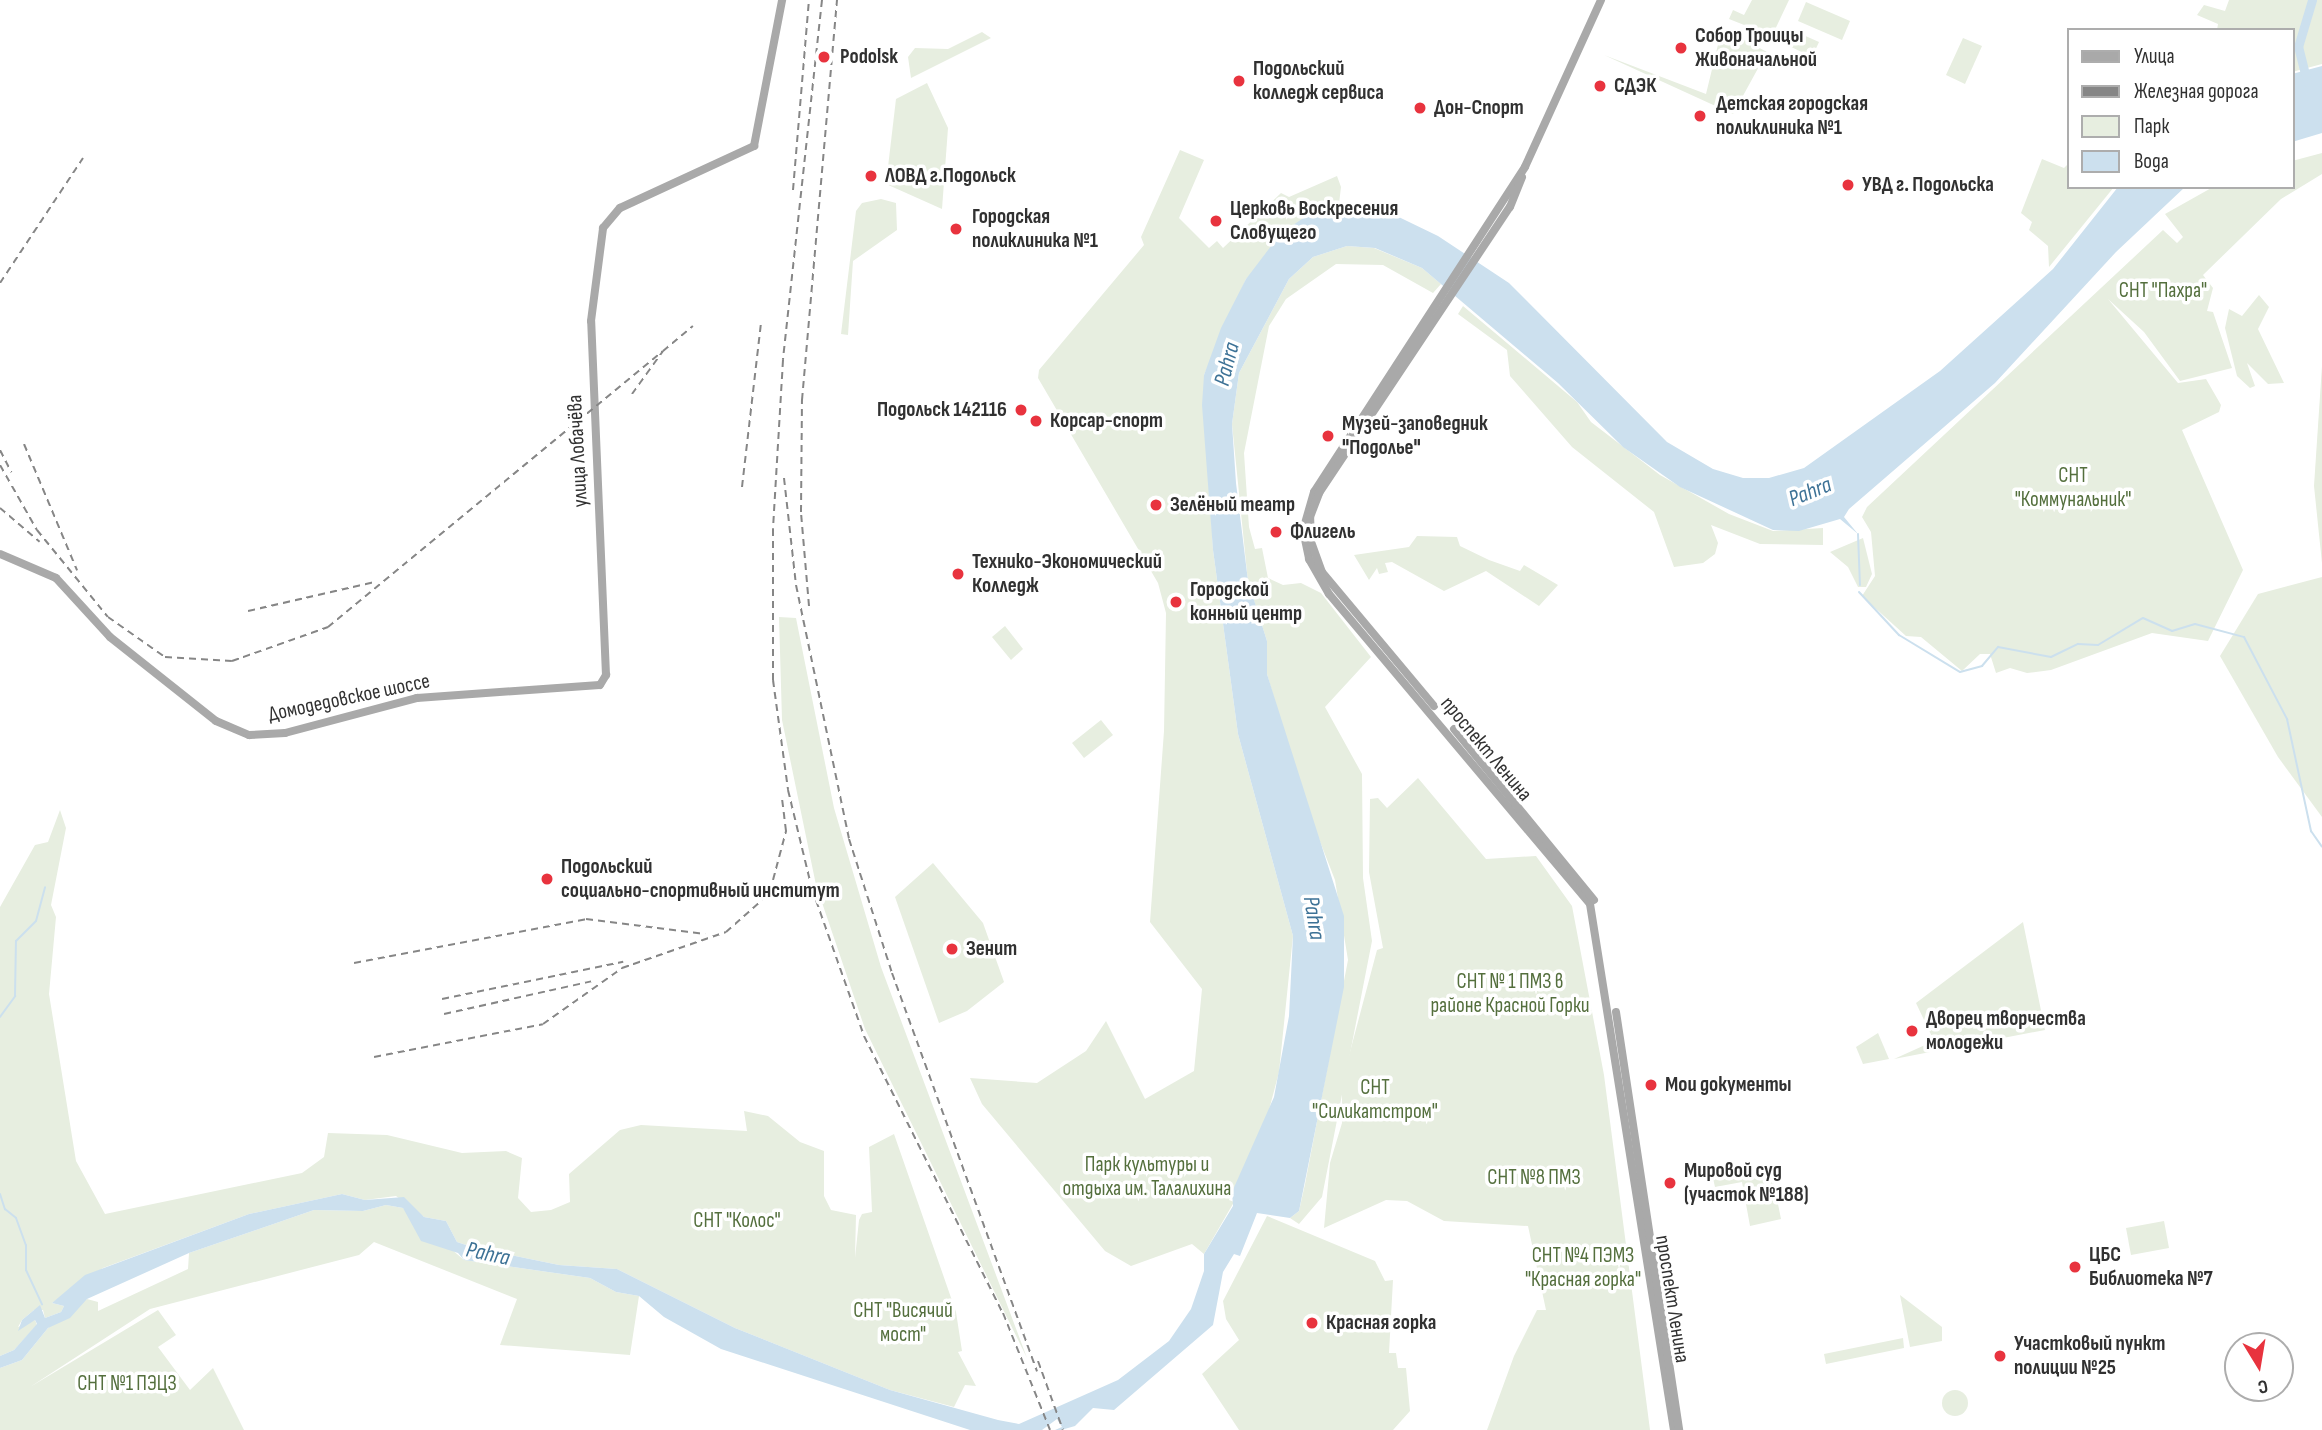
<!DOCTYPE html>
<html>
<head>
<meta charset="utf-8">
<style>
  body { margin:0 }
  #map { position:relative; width:2322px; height:1430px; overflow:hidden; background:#fff; font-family:"Sofia Sans Condensed",sans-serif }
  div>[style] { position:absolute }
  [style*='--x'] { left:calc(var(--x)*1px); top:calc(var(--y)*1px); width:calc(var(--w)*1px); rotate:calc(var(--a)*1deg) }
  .green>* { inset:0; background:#e7eee0 }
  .round { border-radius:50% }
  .water>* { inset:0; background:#cce0ee }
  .stream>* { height:2px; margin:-1px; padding:0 1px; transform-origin:1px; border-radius:1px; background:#cce0ee }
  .river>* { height:9px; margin:-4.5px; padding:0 4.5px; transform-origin:4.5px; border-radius:4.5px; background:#cce0ee }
  .major>* { height:8px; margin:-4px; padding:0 4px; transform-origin:4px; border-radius:4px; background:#a9a9a9 }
  .rail>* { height:2px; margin-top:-1px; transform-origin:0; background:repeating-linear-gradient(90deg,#868686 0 7px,transparent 0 12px) }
  .dots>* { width:19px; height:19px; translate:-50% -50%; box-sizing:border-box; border:4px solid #fff; border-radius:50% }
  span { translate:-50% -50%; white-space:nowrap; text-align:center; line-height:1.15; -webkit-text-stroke:7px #fff; paint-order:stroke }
  .poi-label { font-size:21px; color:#313131; font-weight:700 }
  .left { translate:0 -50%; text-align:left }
  .right { translate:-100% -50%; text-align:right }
  .park-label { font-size:21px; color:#546f3d }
  .street-label { font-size:21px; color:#313131 }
  .water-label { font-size:23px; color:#3d7296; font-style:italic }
  .legend { position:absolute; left:2067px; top:28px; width:228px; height:161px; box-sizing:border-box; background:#fff; border:2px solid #adadad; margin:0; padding:9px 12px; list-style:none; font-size:21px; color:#313131 }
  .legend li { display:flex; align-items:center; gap:14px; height:35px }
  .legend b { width:35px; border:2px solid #adadad }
  .north { position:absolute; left:2224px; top:1332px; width:70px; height:70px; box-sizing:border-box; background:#fff; border:2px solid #adadad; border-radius:50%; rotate:169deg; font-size:19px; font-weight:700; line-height:28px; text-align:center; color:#313131 }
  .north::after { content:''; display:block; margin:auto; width:24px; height:32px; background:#e8333e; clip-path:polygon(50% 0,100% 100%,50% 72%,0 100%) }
</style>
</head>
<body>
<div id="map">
  <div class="green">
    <div style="clip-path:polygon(1752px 0,1789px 0,1772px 36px,1729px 19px,1733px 10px,1744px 15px)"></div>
    <div style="clip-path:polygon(2229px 0,2322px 0,2322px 64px,2292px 72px,2292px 30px,2217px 30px,2218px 24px,2197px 15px,2204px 5px,2225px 11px)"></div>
    <div style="clip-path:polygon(1806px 2px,1850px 21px,1842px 40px,1798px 21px)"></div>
    <div style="clip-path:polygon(1722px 28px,1767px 52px,1733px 114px,1604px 55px,1706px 94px)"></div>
    <div style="clip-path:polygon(1792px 30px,1819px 42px,1812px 57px,1785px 44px)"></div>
    <div style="clip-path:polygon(982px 32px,991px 38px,911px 78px,908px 57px,915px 48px,948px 49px)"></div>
    <div style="clip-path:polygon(1963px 38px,1982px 46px,1965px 84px,1946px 75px)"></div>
    <div style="clip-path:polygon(927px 83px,948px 128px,942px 209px,886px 184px,896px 99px)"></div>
    <div style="clip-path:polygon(1180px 150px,1204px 160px,1179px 218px,1209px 248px,1217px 241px,1223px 248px,1281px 193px,1289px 197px,1337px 176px,1341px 187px,1339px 204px,1317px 209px,1246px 279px,1204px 375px,1213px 550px,1238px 734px,1293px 936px,1279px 1072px,1268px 1114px,1229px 1200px,1234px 1202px,1204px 1254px,1192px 1244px,1131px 1266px,1105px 1251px,982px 1104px,970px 1078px,1037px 1083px,1086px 1051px,1106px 1021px,1145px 1099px,1194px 1071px,1202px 989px,1150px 922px,1164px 731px,1166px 613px,1158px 583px,1038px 378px,1039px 370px,1144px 245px,1141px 237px)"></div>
    <div style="clip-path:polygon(2322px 153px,2322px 174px,2281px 199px,2203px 275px,2213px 288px,2207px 311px,2213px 312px,2232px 368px,2180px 381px,2144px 332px,2108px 299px,2178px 383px,2206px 379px,2221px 405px,2219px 412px,2182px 430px,2243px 570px,2208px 641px,2152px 633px,2051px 670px,2027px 673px,2010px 668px,1996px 673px,1990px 654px,1980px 654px,1962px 671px,1921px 637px,1906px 636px,1862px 596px,1875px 576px,1871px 532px,1862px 517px,1867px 507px,2163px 230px,2177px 243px,2183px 237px,2165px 214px,2213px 187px,2292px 187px,2292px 161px)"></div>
    <div style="clip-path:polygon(2042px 159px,2064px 168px,2068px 164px,2068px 187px,2114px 187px,2049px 267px,2048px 246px,2029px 230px,2032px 222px,2021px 213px)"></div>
    <div style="clip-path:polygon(881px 199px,896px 203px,897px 230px,853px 261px,848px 335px,841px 334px,856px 211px,862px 203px)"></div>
    <div style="clip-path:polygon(1347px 246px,1374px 248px,1422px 268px,1441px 284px,1433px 293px,1383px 265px,1336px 264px,1286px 299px,1269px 326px,1244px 453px,1249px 527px,1255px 549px,1262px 548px,1268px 578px,1283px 585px,1301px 583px,1321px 593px,1371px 657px,1325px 707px,1362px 774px,1363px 878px,1372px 941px,1322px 1197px,1299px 1224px,1290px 1218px,1299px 1211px,1305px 1184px,1348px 960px,1335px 880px,1303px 798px,1267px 674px,1267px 641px,1248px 582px,1232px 424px,1239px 373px,1289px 279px,1313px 257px)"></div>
    <div style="clip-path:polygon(2259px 295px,2269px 307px,2258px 329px,2284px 383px,2268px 384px,2247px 363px,2255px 386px,2250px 388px,2237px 376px,2225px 328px,2229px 309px,2242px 316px)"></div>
    <div style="clip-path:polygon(1463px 306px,1577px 402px,1591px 422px,1660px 475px,1729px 514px,1773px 531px,1823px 528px,1823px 545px,1760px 544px,1711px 525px,1718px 543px,1715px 554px,1703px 563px,1674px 567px,1654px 512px,1572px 447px,1510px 376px,1507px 350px,1458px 314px)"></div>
    <div style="clip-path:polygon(2322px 366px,2322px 563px,2314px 486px)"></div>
    <div style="clip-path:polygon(1417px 536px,1457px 537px,1460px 546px,1489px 560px,1520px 571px,1524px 565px,1558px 585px,1539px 606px,1486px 571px,1444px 591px,1392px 562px,1385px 563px,1388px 572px,1379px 574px,1377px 568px,1369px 580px,1354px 555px,1409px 547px)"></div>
    <div style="clip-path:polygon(1863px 538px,1872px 574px,1866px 587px,1858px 587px,1848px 567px,1830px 552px)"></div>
    <div style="clip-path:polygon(2322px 577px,2322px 817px,2278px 757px,2220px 656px,2258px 594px)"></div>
    <div style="clip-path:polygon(779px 617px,796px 618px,834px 808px,881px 967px,1027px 1358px,865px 1029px,816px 885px,782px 720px)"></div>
    <div style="clip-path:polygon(1005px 626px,1023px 649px,1011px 660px,992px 637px)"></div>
    <div style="clip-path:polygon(1101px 720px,1113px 735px,1084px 758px,1072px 743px)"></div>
    <div style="clip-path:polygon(1418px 778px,1486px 859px,1536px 856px,1572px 906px,1604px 1075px,1650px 1430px,1487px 1430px,1514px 1356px,1537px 1310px,1546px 1310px,1528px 1226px,1444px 1221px,1407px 1201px,1386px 1200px,1324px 1228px,1330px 1163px,1342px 1123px,1342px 1082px,1377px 950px,1383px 948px,1369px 872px,1370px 799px,1378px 798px,1387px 808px)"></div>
    <div style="clip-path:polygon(60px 810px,66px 828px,51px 905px,56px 917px,49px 994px,76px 1161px,105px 1214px,302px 1173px,324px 1157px,328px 1133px,387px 1135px,462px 1153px,506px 1151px,522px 1158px,518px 1198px,531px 1212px,551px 1210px,570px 1202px,569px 1174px,620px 1130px,641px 1125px,747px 1131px,744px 1111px,768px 1116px,800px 1142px,824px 1151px,824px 1196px,831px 1210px,856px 1215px,855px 1258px,859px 1220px,862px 1214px,872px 1212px,869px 1147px,894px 1134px,956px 1312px,962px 1351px,958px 1352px,976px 1386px,965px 1385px,954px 1407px,890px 1390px,735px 1328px,617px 1269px,559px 1265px,472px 1247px,457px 1242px,446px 1221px,424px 1217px,396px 1196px,365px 1200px,342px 1194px,249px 1214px,103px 1268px,52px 1303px,64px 1306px,61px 1312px,45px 1318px,43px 1310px,34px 1310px,22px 1320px,18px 1327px,35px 1320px,37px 1325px,14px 1350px,0 1356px,0 907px,35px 845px,48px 842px)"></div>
    <div style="clip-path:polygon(933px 863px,983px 923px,1004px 982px,967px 1011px,939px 1023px,895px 897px)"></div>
    <div style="clip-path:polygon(2023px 922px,2045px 1030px,1894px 1059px,1934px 1041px,1916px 1003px)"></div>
    <div style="clip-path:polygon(1878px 1033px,1889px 1059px,1863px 1064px,1856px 1047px)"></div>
    <div style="clip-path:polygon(1729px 1166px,1755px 1173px,1771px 1169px,1781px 1219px,1750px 1226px,1742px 1182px,1715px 1187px,1711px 1170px)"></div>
    <div style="clip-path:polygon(386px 1205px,403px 1208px,464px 1260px,590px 1278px,616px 1292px,639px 1296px,630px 1355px,500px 1345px,517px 1299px,374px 1242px,359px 1255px,150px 1309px,30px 1387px,158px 1310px,176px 1335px,158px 1347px,190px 1390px,213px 1368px,244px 1430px,0 1430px,0 1368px,22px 1360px,48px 1328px,87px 1299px,98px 1302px,98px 1311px,188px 1269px,189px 1253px,314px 1210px,363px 1211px)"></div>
    <div style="clip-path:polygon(1267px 1216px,1375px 1261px,1385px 1281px,1393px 1280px,1389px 1353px,1396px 1353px,1398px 1368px,1406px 1368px,1410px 1411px,1393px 1430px,1239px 1430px,1202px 1374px,1239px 1340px,1226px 1319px,1223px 1301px)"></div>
    <div style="clip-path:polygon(2164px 1221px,2169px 1248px,2131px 1255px,2126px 1228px)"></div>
    <div style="clip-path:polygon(1900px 1295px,1942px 1327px,1942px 1341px,1910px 1347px)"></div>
    <div style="clip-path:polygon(1903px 1338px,1904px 1348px,1826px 1364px,1824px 1354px)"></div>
    <div class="round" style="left:1942px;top:1390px;width:26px;height:26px"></div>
  </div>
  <div class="water">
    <div style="clip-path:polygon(2322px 66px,2322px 133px,2292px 142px,2292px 74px)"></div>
    <div style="clip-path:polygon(2118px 187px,2185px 187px,2116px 252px,1995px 383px,1849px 509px,1844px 517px,1858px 534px,1840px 519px,1799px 531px,1773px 530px,1680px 487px,1623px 447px,1558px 383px,1422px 268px,1375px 248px,1347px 246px,1313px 257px,1289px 279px,1239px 373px,1232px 424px,1236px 483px,1248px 581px,1267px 641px,1267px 674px,1344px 916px,1344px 987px,1299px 1211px,1290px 1218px,1257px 1213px,1240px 1256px,1234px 1254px,1223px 1272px,1213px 1325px,1114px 1410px,1093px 1408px,1075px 1426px,1061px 1430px,1055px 1430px,1062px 1427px,1057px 1419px,1042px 1430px,970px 1430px,721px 1349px,664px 1317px,639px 1296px,616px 1292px,590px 1278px,464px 1260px,458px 1253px,421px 1241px,403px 1208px,386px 1205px,363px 1211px,314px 1210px,189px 1253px,87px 1299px,70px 1318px,48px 1328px,22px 1360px,0 1368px,0 1356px,14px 1350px,37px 1324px,35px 1320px,18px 1331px,22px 1320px,40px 1305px,45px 1318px,61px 1312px,64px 1306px,52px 1303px,85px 1275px,249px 1214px,342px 1194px,365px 1200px,404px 1197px,424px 1217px,446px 1221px,457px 1242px,472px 1247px,559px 1265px,617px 1269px,735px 1328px,890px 1390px,998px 1420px,1019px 1424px,1118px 1380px,1169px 1341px,1191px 1309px,1204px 1271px,1204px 1254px,1233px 1206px,1232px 1192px,1274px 1097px,1289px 1016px,1293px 936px,1238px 734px,1213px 550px,1202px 405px,1204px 375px,1221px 328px,1246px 279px,1281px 233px,1317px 209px,1340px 204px,1376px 206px,1438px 236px,1509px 283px,1667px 442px,1713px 469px,1743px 478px,1769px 478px,1804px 468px,1940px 371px,2053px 269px)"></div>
  </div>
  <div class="stream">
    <div style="--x:1858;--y:534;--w:51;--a:87.8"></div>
    <div style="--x:1859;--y:592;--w:59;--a:47.1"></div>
    <div style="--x:1899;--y:635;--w:71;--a:31.2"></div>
    <div style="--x:1960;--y:672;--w:23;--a:-15"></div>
    <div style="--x:1982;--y:666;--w:25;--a:-50"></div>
    <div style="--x:1998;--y:647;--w:54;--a:10.7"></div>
    <div style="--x:2051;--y:657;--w:30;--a:-26"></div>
    <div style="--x:2078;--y:644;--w:20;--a:3"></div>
    <div style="--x:2098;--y:645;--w:52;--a:-31"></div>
    <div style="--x:2143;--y:618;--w:32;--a:24"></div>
    <div style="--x:2172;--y:631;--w:24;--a:-17"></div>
    <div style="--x:2195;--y:624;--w:51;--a:14.9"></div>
    <div style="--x:2244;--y:637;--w:93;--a:62.3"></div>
    <div style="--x:2287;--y:719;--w:115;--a:77.9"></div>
    <div style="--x:2311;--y:831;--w:19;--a:55"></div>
    <div style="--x:0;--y:1017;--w:26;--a:-54"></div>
    <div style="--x:15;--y:996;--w:55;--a:-89"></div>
    <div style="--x:16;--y:941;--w:28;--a:-45"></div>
    <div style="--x:36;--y:921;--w:35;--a:-75"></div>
    <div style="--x:0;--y:1194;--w:16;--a:72"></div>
    <div style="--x:5;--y:1209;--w:14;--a:39"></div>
    <div style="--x:16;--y:1218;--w:29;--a:70"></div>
    <div style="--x:26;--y:1245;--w:25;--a:90"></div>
    <div style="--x:26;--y:1270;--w:38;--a:65"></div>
  </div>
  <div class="river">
    <div style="--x:2307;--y:82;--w:36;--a:-104"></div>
    <div style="--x:2298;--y:47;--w:49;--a:-73.4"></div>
  </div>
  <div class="major">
    <div style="--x:1601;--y:0;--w:183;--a:114.5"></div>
    <div style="--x:1525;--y:167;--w:387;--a:123"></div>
    <div style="--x:1314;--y:492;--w:40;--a:106"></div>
    <div style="--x:1303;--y:530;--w:30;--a:78"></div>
    <div style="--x:1309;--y:559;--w:40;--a:60.3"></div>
    <div style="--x:1329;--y:594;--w:405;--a:49.9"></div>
    <div style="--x:1590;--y:904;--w:533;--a:80.93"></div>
    <div style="--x:0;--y:554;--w:61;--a:23.2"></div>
    <div style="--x:56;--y:578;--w:80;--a:47.5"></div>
    <div style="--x:110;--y:637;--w:135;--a:38.4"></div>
    <div style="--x:216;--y:721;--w:36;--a:23"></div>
    <div style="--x:249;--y:735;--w:36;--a:-3"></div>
    <div style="--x:285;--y:733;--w:137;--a:-14.9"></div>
    <div style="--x:417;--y:698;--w:183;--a:-4.1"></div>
    <div style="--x:600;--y:685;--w:12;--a:-59"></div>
    <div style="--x:606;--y:675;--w:354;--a:-92.4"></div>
    <div style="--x:591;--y:321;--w:94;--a:-82.6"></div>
    <div style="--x:603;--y:228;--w:26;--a:-50"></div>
    <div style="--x:620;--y:208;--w:148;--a:-24.8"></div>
    <div style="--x:754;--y:146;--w:149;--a:-79.1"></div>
    <div style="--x:1434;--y:706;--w:175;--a:-129.9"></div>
    <div style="--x:1322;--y:572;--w:32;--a:-110"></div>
    <div style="--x:1311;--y:542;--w:25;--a:-92"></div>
    <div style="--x:1310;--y:517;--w:26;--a:-69"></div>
    <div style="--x:1319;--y:493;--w:344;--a:-56.3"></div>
    <div style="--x:1510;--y:207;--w:32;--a:-68"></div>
    <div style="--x:1454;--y:729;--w:221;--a:50.7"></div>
    <div style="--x:1616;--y:1012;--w:423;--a:81.4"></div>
  </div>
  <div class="rail">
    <div style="--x:822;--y:0;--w:362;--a:96.2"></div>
    <div style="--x:783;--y:360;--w:169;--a:93.4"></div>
    <div style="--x:773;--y:529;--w:151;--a:90"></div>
    <div style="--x:773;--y:680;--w:111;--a:82.2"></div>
    <div style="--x:788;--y:790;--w:102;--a:76.4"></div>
    <div style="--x:812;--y:889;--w:156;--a:70.5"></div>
    <div style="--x:864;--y:1036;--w:310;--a:63.4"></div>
    <div style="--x:1003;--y:1313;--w:126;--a:68.1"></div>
    <div style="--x:793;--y:190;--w:191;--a:-85.2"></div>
    <div style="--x:0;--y:283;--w:150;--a:-56.4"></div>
    <div style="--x:632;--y:394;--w:53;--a:-54.2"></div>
    <div style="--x:663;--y:351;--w:39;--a:-40"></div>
    <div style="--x:24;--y:444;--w:137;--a:67.2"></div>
    <div style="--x:0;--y:450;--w:25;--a:63"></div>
    <div style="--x:0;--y:465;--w:75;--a:60.4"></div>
    <div style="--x:37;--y:530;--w:112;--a:50.8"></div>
    <div style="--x:108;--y:617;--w:70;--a:35.1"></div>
    <div style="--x:165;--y:657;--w:67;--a:3.4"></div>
    <div style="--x:232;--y:661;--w:102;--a:-19.5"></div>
    <div style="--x:328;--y:627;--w:434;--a:-39.5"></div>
    <div style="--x:784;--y:478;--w:108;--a:83.6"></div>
    <div style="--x:796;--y:585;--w:259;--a:78.2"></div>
    <div style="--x:849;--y:839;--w:141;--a:72.2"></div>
    <div style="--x:892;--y:973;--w:424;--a:70"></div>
    <div style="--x:742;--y:487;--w:165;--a:-83.4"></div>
    <div style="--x:0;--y:508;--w:52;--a:40.4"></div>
    <div style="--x:809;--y:606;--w:94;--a:-94.9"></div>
    <div style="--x:801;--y:512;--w:112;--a:-89.5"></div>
    <div style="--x:802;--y:400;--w:402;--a:-85"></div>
    <div style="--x:248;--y:611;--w:130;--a:-12.9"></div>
    <div style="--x:354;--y:963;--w:236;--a:-10.7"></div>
    <div style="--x:586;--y:919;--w:120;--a:7.2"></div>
    <div style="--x:442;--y:999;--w:185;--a:-11.6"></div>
    <div style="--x:444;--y:1014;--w:153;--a:-12.5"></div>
    <div style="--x:374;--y:1057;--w:172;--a:-11"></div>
    <div style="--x:543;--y:1024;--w:97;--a:-35.3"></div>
    <div style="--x:622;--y:968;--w:110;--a:-19.1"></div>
    <div style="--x:726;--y:932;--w:48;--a:-41.6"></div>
    <div style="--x:762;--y:900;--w:23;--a:-61"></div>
    <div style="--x:773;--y:880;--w:51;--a:-75.1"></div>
    <div style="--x:786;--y:831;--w:32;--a:-97"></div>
    <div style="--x:1038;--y:1361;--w:73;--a:70.1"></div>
  </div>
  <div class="dots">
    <div style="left:1681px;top:48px;background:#e8333e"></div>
    <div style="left:824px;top:57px;background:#e8333e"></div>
    <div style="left:1239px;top:81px;background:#e8333e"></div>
    <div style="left:1600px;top:86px;background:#e8333e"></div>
    <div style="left:1420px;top:108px;background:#e8333e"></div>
    <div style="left:1700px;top:116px;background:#e8333e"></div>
    <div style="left:871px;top:176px;background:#e8333e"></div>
    <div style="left:1848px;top:185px;background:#e8333e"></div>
    <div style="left:1216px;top:221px;background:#e8333e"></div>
    <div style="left:956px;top:229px;background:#e8333e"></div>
    <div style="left:1021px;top:410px;background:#e8333e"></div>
    <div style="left:1036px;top:421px;background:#e8333e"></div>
    <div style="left:1328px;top:436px;background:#e8333e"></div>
    <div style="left:1156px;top:505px;background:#e8333e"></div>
    <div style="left:1276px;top:532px;background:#e8333e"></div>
    <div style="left:958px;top:574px;background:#e8333e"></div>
    <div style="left:1176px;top:602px;background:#e8333e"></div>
    <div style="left:547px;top:879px;background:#e8333e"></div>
    <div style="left:952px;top:949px;background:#e8333e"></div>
    <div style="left:1912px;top:1031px;background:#e8333e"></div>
    <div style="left:1651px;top:1085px;background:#e8333e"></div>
    <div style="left:1670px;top:1183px;background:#e8333e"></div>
    <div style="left:2075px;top:1267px;background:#e8333e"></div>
    <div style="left:1312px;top:1323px;background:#e8333e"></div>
    <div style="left:2000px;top:1356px;background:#e8333e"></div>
  </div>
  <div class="poi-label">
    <span class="left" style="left:1695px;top:48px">Собор Троицы<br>Живоначальной</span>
    <span class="left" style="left:840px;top:57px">Podolsk</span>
    <span class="left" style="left:1253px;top:81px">Подольский<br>колледж сервиса</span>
    <span class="left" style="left:1614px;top:86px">СДЭК</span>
    <span class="left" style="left:1716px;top:116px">Детская городская<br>поликлиника №1</span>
    <span class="left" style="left:1434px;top:108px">Дон-Спорт</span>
    <span class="left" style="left:885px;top:176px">ЛОВД г.Подольск</span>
    <span class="left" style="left:1862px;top:185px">УВД г. Подольска</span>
    <span class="left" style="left:1230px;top:221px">Церковь Воскресения<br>Словущего</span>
    <span class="left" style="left:972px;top:229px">Городская<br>поликлиника №1</span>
    <span class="right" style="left:1007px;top:410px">Подольск 142116</span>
    <span class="left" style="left:1050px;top:421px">Корсар-спорт</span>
    <span class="left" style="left:1342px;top:436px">Музей-заповедник<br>"Подолье"</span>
    <span class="left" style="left:1170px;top:505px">Зелёный театр</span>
    <span class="left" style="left:1290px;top:532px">Флигель</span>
    <span class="left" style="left:972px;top:574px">Технико-Экономический<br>Колледж</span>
    <span class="left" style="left:1190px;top:602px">Городской<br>конный центр</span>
    <span class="left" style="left:561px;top:879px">Подольский<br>социально-спортивный институт</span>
    <span class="left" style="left:966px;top:949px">Зенит</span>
    <span class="left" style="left:1926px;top:1031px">Дворец творчества<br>молодежи</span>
    <span class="left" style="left:1665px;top:1085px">Мои документы</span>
    <span class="left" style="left:1684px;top:1183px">Мировой суд<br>(участок №188)</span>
    <span class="left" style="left:2089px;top:1267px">ЦБС<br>Библиотека №7</span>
    <span class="left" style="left:1326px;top:1323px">Красная горка</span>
    <span class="left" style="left:2014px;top:1356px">Участковый пункт<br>полиции №25</span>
  </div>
  <div class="park-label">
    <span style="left:2163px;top:291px">СНТ "Пахра"</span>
    <span style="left:2073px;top:488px">СНТ<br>"Коммунальник"</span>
    <span style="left:1510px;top:994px">СНТ № 1 ПМЗ в<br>районе Красной Горки</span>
    <span style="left:1375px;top:1100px">СНТ<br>"Силикатстром"</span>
    <span style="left:1147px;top:1177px">Парк культуры и<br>отдыха им. Талалихина</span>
    <span style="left:1534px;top:1178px">СНТ №8 ПМЗ</span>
    <span style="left:737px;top:1221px">СНТ "Колос"</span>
    <span style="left:1583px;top:1268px">СНТ №4 ПЭМЗ<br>"Красная горка"</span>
    <span style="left:903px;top:1323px">СНТ "Висячий<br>мост"</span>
    <span style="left:127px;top:1384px">СНТ №1 ПЭЦЗ</span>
  </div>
  <div class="street-label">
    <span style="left:578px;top:451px;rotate:-93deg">улица Лобачёва</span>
    <span style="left:349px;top:698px;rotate:-12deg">Домодедовское шоссе</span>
    <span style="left:1486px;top:749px;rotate:50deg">проспект Ленина</span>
    <span style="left:1672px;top:1299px;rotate:81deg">проспект Ленина</span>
  </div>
  <div class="water-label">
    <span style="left:1227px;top:364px;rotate:-76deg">Pahra</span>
    <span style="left:1810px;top:492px;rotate:-22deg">Pahra</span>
    <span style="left:1314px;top:918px;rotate:81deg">Pahra</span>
    <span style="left:488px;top:1254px;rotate:12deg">Pahra</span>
  </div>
  <ul class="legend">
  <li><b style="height:9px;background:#a9a9a9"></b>Улица</li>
  <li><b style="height:9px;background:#868686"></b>Железная дорога</li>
  <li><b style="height:19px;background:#e7eee0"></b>Парк</li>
  <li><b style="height:19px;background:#cce0ee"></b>Вода</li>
  </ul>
  <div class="north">С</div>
</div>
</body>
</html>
